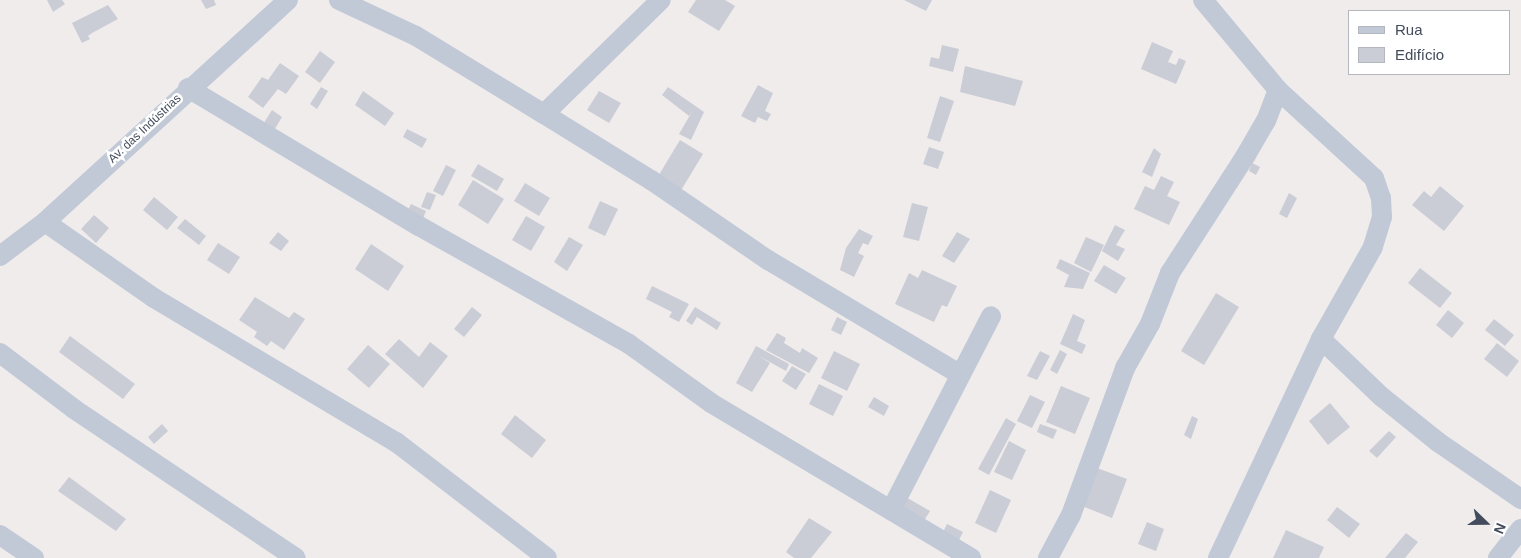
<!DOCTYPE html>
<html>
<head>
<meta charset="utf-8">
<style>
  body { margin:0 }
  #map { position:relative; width:1521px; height:558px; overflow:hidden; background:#f0ecec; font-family:Helvetica,sans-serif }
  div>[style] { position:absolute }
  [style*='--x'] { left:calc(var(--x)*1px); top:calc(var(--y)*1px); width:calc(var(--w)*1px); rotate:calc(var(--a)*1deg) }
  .building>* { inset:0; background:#cacdd5 }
  .minor>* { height:20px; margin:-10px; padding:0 10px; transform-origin:10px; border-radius:10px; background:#c1c9d6 }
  span { translate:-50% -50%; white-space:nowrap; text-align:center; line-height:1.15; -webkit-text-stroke:5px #fff; paint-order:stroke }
  .street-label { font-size:12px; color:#434c5c }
  .legend { position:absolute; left:1348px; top:10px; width:162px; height:65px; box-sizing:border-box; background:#fff; border:1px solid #b4b7be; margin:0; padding:6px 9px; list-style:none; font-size:15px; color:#434c5c }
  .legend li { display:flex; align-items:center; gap:10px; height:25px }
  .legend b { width:25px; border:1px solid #b4b7be }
  .north { position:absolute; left:1461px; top:498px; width:50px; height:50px; -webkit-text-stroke:4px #fff; paint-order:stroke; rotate:112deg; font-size:14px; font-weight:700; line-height:20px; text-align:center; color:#434c5c }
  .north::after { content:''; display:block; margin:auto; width:18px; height:22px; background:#434c5c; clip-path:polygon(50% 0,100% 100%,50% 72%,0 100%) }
</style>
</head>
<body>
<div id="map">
  <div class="building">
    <div style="clip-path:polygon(47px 0,62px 0,65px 4px,53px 12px)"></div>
    <div style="clip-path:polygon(201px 0,214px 0,216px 5px,206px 9px)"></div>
    <div style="clip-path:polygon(696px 0,725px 0,735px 6px,719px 31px,688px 12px)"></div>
    <div style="clip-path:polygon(904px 0,932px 0,926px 11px)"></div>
    <div style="clip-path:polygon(108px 5px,118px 19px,92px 33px,88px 36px,90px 39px,82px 43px,72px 23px)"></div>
    <div style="clip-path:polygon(1152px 42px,1173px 51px,1168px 62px,1176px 65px,1179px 58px,1186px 61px,1176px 84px,1141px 69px)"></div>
    <div style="clip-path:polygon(942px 45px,959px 49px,953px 72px,929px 66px,931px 57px,939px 59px)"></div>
    <div style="clip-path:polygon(320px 51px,335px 62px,320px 83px,305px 72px)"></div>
    <div style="clip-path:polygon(280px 63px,299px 76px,286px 94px,278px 89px,263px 108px,248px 97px,262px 77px,268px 80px)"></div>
    <div style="clip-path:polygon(965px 66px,1023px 81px,1015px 106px,960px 92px)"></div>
    <div style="clip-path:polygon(758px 85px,773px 93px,765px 111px,771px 114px,767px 121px,758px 117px,755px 123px,741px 116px)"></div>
    <div style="clip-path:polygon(321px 87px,328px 91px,317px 109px,310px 104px)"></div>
    <div style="clip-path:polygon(668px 87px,704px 112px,691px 140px,679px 134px,693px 110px,689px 116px,662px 95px)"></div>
    <div style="clip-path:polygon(363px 91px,394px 113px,385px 126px,355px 105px)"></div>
    <div style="clip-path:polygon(599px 91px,621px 103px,609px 123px,587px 110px)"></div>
    <div style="clip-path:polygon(940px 96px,954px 101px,940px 142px,927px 138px)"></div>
    <div style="clip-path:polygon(272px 110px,282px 117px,273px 132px,262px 126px)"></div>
    <div style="clip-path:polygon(407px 129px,427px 139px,422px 148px,403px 137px)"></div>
    <div style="clip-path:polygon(680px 140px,703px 154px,680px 192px,657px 178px)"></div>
    <div style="clip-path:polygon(929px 147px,944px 152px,938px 169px,923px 164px)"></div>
    <div style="clip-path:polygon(1154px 148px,1161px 154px,1152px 177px,1142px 172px)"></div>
    <div style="clip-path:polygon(1252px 163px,1260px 167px,1256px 175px,1249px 171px)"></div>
    <div style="clip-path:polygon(478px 164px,504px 179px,497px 191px,471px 176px)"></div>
    <div style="clip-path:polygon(446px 165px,456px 170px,443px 196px,433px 191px)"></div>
    <div style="clip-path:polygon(1161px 176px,1174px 182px,1167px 196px,1180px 202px,1169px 225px,1134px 209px,1145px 186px,1154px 190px)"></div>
    <div style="clip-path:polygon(473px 180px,504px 199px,488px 224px,458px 205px)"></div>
    <div style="clip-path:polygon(525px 183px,550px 198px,539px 216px,514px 201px)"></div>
    <div style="clip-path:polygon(1440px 186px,1464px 206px,1444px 231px,1412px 205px,1424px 191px,1431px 197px)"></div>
    <div style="clip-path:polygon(427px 192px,436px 195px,430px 210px,421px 207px)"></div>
    <div style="clip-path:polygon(1289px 193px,1297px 198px,1287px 218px,1279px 214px)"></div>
    <div style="clip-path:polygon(154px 197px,178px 217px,167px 230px,143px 210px)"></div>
    <div style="clip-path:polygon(600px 201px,618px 209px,605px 236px,588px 228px)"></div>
    <div style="clip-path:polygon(912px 203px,928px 207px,919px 241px,903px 237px)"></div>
    <div style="clip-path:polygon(411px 204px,426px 211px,422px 221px,406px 214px)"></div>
    <div style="clip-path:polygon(94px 215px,109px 228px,96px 243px,81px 229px)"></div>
    <div style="clip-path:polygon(526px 216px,545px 227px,531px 251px,512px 240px)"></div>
    <div style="clip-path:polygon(185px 219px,206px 236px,199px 245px,177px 228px)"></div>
    <div style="clip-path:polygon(1115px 225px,1125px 230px,1116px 245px,1125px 249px,1118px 261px,1102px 251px)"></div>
    <div style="clip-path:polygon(859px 229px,873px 236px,868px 245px,863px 243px,858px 253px,864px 256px,854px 277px,840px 270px,846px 248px)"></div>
    <div style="clip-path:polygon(278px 232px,289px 241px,281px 251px,269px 243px)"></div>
    <div style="clip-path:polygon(957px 232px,970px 239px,954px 263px,942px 256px)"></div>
    <div style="clip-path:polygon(569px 237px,583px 245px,567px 271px,554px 262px)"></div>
    <div style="clip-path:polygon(1086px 237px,1104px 245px,1091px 272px,1074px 263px)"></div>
    <div style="clip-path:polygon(218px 243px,240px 257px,229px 274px,207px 260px)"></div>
    <div style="clip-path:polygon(371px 244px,404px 266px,388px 291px,355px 269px)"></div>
    <div style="clip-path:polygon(1060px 259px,1090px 273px,1083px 289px,1064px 287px,1069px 275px,1056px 268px)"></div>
    <div style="clip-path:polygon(1104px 265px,1126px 278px,1116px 294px,1094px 281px)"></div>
    <div style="clip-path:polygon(1420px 268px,1452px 293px,1440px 308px,1408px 283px)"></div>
    <div style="clip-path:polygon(922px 270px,957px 286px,947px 307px,942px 305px,934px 322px,895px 304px,909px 273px,918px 278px)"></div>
    <div style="clip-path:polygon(652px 286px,689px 304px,679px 322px,669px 317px,672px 312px,646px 299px)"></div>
    <div style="clip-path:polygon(1216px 293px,1239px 307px,1204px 365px,1181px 351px)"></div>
    <div style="clip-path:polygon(255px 297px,289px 318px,294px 312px,305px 319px,284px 350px,271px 341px,267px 346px,254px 337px,257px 332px,239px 320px)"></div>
    <div style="clip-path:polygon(472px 307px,482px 315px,464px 337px,454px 329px)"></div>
    <div style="clip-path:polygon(695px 307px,721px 323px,717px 330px,697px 317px,692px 325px,686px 321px)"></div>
    <div style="clip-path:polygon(1448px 310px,1464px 323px,1452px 338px,1436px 325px)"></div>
    <div style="clip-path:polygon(1073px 314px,1085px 320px,1077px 341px,1086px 345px,1082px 354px,1060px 344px)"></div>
    <div style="clip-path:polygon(837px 317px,847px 322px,841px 335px,831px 330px)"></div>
    <div style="clip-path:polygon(1494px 319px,1514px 335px,1505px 346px,1485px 330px)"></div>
    <div style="clip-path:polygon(777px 333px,786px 338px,784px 343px,800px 353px,802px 348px,818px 358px,809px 373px,766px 350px)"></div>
    <div style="clip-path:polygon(70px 336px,135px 384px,123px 399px,59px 352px)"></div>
    <div style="clip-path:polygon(399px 339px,419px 357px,430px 342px,448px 356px,423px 388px,385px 354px)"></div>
    <div style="clip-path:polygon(1497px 343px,1519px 361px,1507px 377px,1484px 359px)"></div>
    <div style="clip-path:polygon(368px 345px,390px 364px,369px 388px,347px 369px)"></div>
    <div style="clip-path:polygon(756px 346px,789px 364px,786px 371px,759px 356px,770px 363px,752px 392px,736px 383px)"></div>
    <div style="clip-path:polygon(1060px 350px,1067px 354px,1057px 374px,1050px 370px)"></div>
    <div style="clip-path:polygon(834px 351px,860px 364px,847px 391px,821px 378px)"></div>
    <div style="clip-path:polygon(1040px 351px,1050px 356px,1037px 380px,1027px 376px)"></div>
    <div style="clip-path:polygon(792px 366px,806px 374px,796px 390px,782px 381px)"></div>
    <div style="clip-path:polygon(819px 384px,843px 396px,833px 416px,809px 404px)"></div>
    <div style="clip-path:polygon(1061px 386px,1090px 398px,1075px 434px,1046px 422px)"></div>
    <div style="clip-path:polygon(1030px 395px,1045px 402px,1032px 428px,1017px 421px)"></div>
    <div style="clip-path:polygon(874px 397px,889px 406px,884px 416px,868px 407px)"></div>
    <div style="clip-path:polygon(1330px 403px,1350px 427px,1328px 445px,1309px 421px)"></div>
    <div style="clip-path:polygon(515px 415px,546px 440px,532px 458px,501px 434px)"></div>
    <div style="clip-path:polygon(1192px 416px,1198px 419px,1191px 439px,1184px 435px)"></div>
    <div style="clip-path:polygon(1006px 418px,1016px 424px,989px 475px,978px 469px)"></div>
    <div style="clip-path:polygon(162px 424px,168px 431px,154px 444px,148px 437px)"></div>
    <div style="clip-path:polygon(1040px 424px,1057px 430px,1053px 439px,1037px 432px)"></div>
    <div style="clip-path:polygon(1389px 431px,1396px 437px,1377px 458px,1369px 451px)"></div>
    <div style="clip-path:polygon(1009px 441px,1026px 450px,1012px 480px,994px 472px)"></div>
    <div style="clip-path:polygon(1097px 468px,1127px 479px,1112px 518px,1082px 506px)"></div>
    <div style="clip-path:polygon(69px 477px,126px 519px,116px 531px,58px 491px)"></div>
    <div style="clip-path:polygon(990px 490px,1011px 500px,996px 533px,975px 523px)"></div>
    <div style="clip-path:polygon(904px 496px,930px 511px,922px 524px,896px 509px)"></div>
    <div style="clip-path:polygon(1337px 507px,1360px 524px,1349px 538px,1327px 520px)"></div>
    <div style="clip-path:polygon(809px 518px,832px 532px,811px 558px,794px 558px,786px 552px)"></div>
    <div style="clip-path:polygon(1147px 522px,1164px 529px,1156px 551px,1138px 544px)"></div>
    <div style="clip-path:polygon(947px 524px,963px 532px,957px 544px,941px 536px)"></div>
    <div style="clip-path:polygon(1286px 530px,1324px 547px,1319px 558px,1273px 558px)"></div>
    <div style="clip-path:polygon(1406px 533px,1418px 542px,1405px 558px,1385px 558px)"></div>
  </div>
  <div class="minor">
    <div style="--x:339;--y:0;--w:85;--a:25.1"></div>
    <div style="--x:416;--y:36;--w:150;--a:31.4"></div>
    <div style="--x:544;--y:114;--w:126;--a:31.7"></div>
    <div style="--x:651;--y:180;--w:142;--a:34.4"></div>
    <div style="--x:768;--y:260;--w:222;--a:30.8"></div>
    <div style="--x:1203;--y:0;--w:117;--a:50.2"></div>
    <div style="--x:1278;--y:90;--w:130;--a:42.5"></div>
    <div style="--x:1374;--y:178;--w:21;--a:71"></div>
    <div style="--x:1381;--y:198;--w:19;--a:87"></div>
    <div style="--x:1382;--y:217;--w:31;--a:107"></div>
    <div style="--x:1373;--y:247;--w:106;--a:119.5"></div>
    <div style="--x:1321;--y:339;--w:84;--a:43.6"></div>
    <div style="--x:1382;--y:397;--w:72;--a:38.8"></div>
    <div style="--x:1438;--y:442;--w:101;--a:34.5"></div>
    <div style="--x:188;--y:88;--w:269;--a:30.9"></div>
    <div style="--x:419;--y:226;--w:241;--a:29.3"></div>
    <div style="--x:629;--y:344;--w:101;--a:35.7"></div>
    <div style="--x:711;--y:403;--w:303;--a:30.8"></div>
    <div style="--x:544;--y:114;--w:163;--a:-44.3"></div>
    <div style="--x:45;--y:222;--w:133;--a:34.9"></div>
    <div style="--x:154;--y:298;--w:282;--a:30.8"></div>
    <div style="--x:396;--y:442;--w:190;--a:37.5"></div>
    <div style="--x:0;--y:256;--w:56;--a:-37.1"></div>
    <div style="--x:45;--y:222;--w:329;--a:-42.4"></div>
    <div style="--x:0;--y:353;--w:93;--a:37.1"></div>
    <div style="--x:74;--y:409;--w:267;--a:33.9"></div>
    <div style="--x:891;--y:510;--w:218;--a:-62.7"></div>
    <div style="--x:0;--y:535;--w:41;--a:34.1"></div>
    <div style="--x:1048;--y:558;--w:49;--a:-61.9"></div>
    <div style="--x:1071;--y:515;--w:157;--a:-69.8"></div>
    <div style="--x:1125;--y:368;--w:51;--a:-60.4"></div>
    <div style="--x:1150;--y:324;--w:55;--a:-68.6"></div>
    <div style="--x:1170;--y:273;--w:140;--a:-57.2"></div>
    <div style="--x:1246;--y:155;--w:39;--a:-60"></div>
    <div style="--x:1266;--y:121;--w:33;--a:-69"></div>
    <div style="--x:1218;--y:558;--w:242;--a:-64.8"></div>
    <div style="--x:1498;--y:558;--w:37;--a:-52"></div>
  </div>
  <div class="street-label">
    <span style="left:145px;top:129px;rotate:-43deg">Av. das Indústrias</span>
  </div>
  <ul class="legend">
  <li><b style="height:6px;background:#c1c9d6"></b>Rua</li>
  <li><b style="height:14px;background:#cacdd5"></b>Edifício</li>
  </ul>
  <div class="north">N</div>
</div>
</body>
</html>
